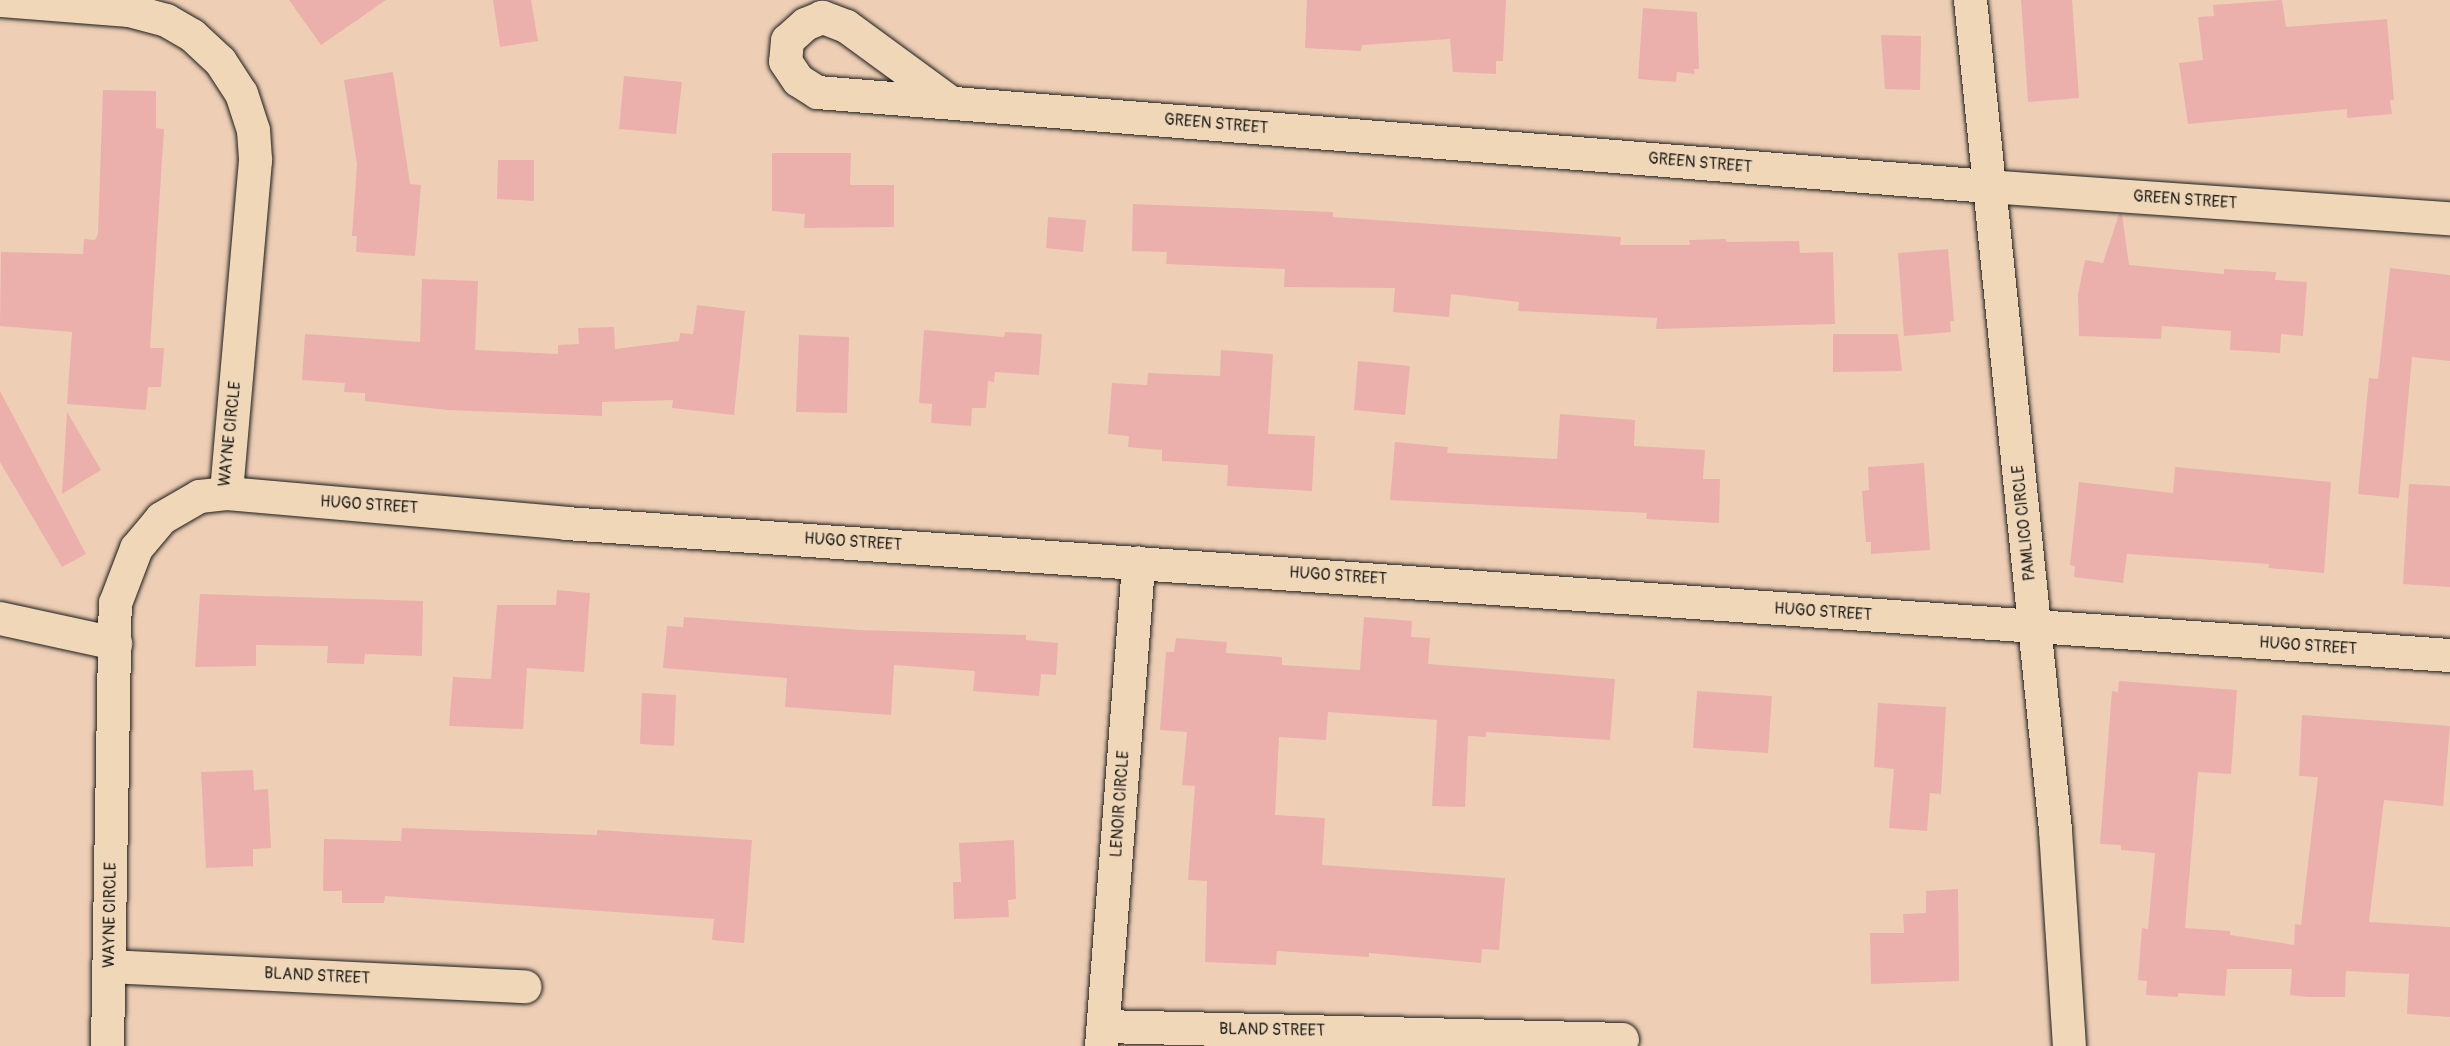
<!DOCTYPE html>
<html>
<head>
<meta charset="utf-8">
<style>
  body { margin:0 }
  #map { position:relative; width:2450px; height:1046px; overflow:hidden; background:#eecfb5; font-family:Pangolin,sans-serif }
  div>[style] { position:absolute }
  [style*='--x'] { left:calc(var(--x)*1px); top:calc(var(--y)*1px); width:calc(var(--w)*1px); rotate:calc(var(--a)*1deg) }
  .building>* { inset:0; background:#ebb0ab }
  .roads { filter:drop-shadow(0 0 2px #1c1c1c) drop-shadow(0 0 2px #1c1c1c) }
  .street>* { height:33px; margin:-16.5px; padding:0 16.5px; transform-origin:16.5px; border-radius:16.5px; background:#efd7b7 }
  span { translate:-50% -50%; white-space:nowrap; text-align:center; line-height:1.15; -webkit-text-stroke:5px #efd7b7; paint-order:stroke }
  .street-label { font-size:16px; color:#1c1c1c }
</style>
</head>
<body>
<div id="map">
  <div class="building">
    <div style="clip-path:polygon(289px 0,386px 0,321px 45px)"></div>
    <div style="clip-path:polygon(493px 0,531px 0,538px 41px,500px 47px)"></div>
    <div style="clip-path:polygon(1307px 0,1506px 0,1503px 61px,1496px 61px,1496px 74px,1453px 72px,1450px 39px,1362px 45px,1361px 51px,1305px 48px)"></div>
    <div style="clip-path:polygon(2021px 0,2072px 0,2079px 98px,2028px 102px)"></div>
    <div style="clip-path:polygon(2282px 0,2286px 27px,2387px 19px,2394px 100px,2390px 100px,2392px 114px,2347px 118px,2347px 109px,2188px 124px,2179px 63px,2203px 60px,2198px 17px,2214px 16px,2213px 5px)"></div>
    <div style="clip-path:polygon(1643px 8px,1697px 12px,1699px 69px,1694px 69px,1695px 74px,1677px 72px,1676px 82px,1638px 79px)"></div>
    <div style="clip-path:polygon(1881px 35px,1921px 36px,1920px 90px,1885px 89px)"></div>
    <div style="clip-path:polygon(393px 72px,410px 184px,421px 185px,415px 256px,356px 252px,357px 236px,352px 236px,357px 164px,344px 80px)"></div>
    <div style="clip-path:polygon(624px 76px,682px 82px,676px 134px,619px 129px)"></div>
    <div style="clip-path:polygon(103px 90px,156px 91px,156px 128px,164px 129px,150px 348px,164px 348px,161px 387px,148px 387px,146px 410px,67px 404px,72px 332px,0 326px,1px 252px,83px 254px,84px 239px,95px 240px,98px 234px)"></div>
    <div style="clip-path:polygon(772px 153px,851px 153px,850px 185px,894px 185px,894px 227px,804px 228px,805px 214px,772px 211px)"></div>
    <div style="clip-path:polygon(498px 160px,534px 160px,534px 201px,497px 199px)"></div>
    <div style="clip-path:polygon(1133px 204px,1333px 212px,1333px 217px,1621px 237px,1620px 245px,1690px 245px,1689px 240px,1726px 239px,1726px 242px,1799px 241px,1800px 253px,1833px 252px,1835px 324px,1656px 329px,1657px 318px,1518px 311px,1519px 302px,1451px 294px,1449px 317px,1393px 312px,1395px 288px,1284px 287px,1285px 269px,1166px 264px,1167px 252px,1132px 251px)"></div>
    <div style="clip-path:polygon(2119px 214px,2122px 214px,2129px 265px,2224px 274px,2224px 269px,2276px 272px,2275px 280px,2307px 282px,2303px 336px,2281px 334px,2280px 353px,2230px 350px,2231px 331px,2162px 326px,2161px 339px,2079px 336px,2078px 294px,2085px 260px,2103px 263px)"></div>
    <div style="clip-path:polygon(1048px 217px,1086px 220px,1083px 252px,1046px 248px)"></div>
    <div style="clip-path:polygon(1948px 249px,1954px 321px,1950px 321px,1951px 332px,1904px 336px,1898px 253px)"></div>
    <div style="clip-path:polygon(2390px 268px,2450px 275px,2450px 361px,2412px 357px,2399px 498px,2358px 494px,2369px 378px,2378px 379px)"></div>
    <div style="clip-path:polygon(422px 279px,478px 281px,475px 350px,558px 354px,558px 345px,579px 344px,578px 328px,614px 327px,615px 349px,679px 341px,680px 333px,693px 334px,697px 305px,745px 311px,734px 415px,672px 408px,673px 400px,602px 402px,602px 416px,447px 410px,365px 401px,365px 393px,344px 392px,345px 383px,302px 380px,305px 334px,420px 342px)"></div>
    <div style="clip-path:polygon(924px 330px,1004px 337px,1005px 332px,1042px 334px,1039px 375px,995px 372px,994px 382px,988px 381px,986px 408px,972px 408px,971px 426px,931px 423px,932px 404px,919px 403px)"></div>
    <div style="clip-path:polygon(1833px 334px,1898px 334px,1902px 371px,1833px 372px)"></div>
    <div style="clip-path:polygon(799px 335px,849px 337px,847px 413px,796px 412px)"></div>
    <div style="clip-path:polygon(1221px 350px,1273px 354px,1268px 434px,1315px 436px,1312px 491px,1227px 486px,1228px 465px,1162px 461px,1162px 450px,1128px 447px,1129px 436px,1108px 434px,1112px 383px,1147px 385px,1148px 373px,1220px 376px)"></div>
    <div style="clip-path:polygon(1358px 361px,1410px 366px,1405px 415px,1354px 410px)"></div>
    <div style="clip-path:polygon(0 391px,86px 554px,62px 567px,0 462px)"></div>
    <div style="clip-path:polygon(67px 412px,101px 470px,62px 494px)"></div>
    <div style="clip-path:polygon(1560px 414px,1635px 420px,1634px 446px,1705px 450px,1703px 479px,1720px 479px,1719px 523px,1646px 519px,1647px 513px,1390px 500px,1395px 442px,1448px 447px,1447px 453px,1557px 459px)"></div>
    <div style="clip-path:polygon(1924px 463px,1930px 550px,1871px 554px,1871px 542px,1866px 542px,1862px 491px,1869px 490px,1868px 467px)"></div>
    <div style="clip-path:polygon(2175px 467px,2331px 482px,2324px 573px,2268px 568px,2269px 564px,2127px 554px,2123px 583px,2074px 577px,2075px 566px,2070px 565px,2079px 482px,2173px 493px)"></div>
    <div style="clip-path:polygon(2409px 484px,2450px 486px,2450px 587px,2403px 584px)"></div>
    <div style="clip-path:polygon(557px 590px,590px 593px,584px 672px,527px 668px,523px 729px,449px 726px,453px 677px,491px 679px,497px 605px,556px 605px)"></div>
    <div style="clip-path:polygon(200px 594px,423px 601px,422px 656px,365px 654px,364px 664px,327px 663px,328px 646px,256px 645px,256px 666px,195px 667px)"></div>
    <div style="clip-path:polygon(684px 617px,860px 630px,1026px 635px,1026px 640px,1058px 643px,1056px 675px,1041px 674px,1039px 696px,973px 691px,975px 671px,894px 665px,891px 715px,785px 707px,787px 678px,663px 668px,667px 626px,683px 627px)"></div>
    <div style="clip-path:polygon(1364px 617px,1412px 621px,1411px 637px,1430px 638px,1428px 664px,1615px 679px,1610px 740px,1486px 732px,1486px 737px,1468px 736px,1465px 807px,1432px 806px,1437px 720px,1328px 712px,1326px 740px,1279px 737px,1275px 815px,1325px 818px,1322px 865px,1505px 878px,1499px 950px,1482px 949px,1481px 963px,1369px 953px,1369px 957px,1277px 951px,1276px 965px,1205px 962px,1207px 881px,1188px 880px,1195px 786px,1182px 785px,1187px 732px,1160px 730px,1166px 652px,1174px 652px,1176px 638px,1227px 642px,1226px 653px,1282px 657px,1282px 665px,1360px 670px)"></div>
    <div style="clip-path:polygon(2119px 681px,2237px 690px,2231px 774px,2198px 772px,2185px 928px,2230px 931px,2230px 935px,2294px 945px,2295px 924px,2301px 925px,2318px 777px,2299px 776px,2302px 715px,2450px 726px,2443px 806px,2384px 800px,2369px 922px,2450px 927px,2450px 1017px,2407px 1014px,2409px 974px,2346px 971px,2345px 997px,2308px 997px,2290px 995px,2292px 969px,2227px 969px,2225px 996px,2178px 993px,2178px 997px,2146px 995px,2147px 981px,2138px 980px,2142px 928px,2148px 929px,2155px 853px,2121px 850px,2121px 845px,2100px 844px,2112px 691px,2118px 692px)"></div>
    <div style="clip-path:polygon(1697px 691px,1772px 696px,1768px 753px,1693px 748px)"></div>
    <div style="clip-path:polygon(642px 693px,676px 695px,674px 746px,640px 744px)"></div>
    <div style="clip-path:polygon(1878px 703px,1946px 707px,1941px 794px,1930px 793px,1927px 831px,1889px 828px,1894px 769px,1874px 767px)"></div>
    <div style="clip-path:polygon(253px 770px,254px 790px,268px 789px,271px 848px,253px 849px,253px 866px,206px 868px,201px 772px)"></div>
    <div style="clip-path:polygon(402px 828px,597px 835px,597px 830px,752px 840px,744px 943px,712px 940px,714px 919px,385px 896px,384px 903px,342px 903px,342px 891px,323px 891px,324px 839px,401px 841px)"></div>
    <div style="clip-path:polygon(1014px 840px,1016px 899px,1008px 900px,1009px 917px,954px 919px,953px 882px,961px 882px,959px 843px)"></div>
    <div style="clip-path:polygon(1958px 889px,1959px 981px,1871px 984px,1870px 933px,1904px 933px,1903px 914px,1926px 913px,1926px 891px)"></div>
  </div>
  <div class="roads">
    <div class="street">
      <div style="--x:1;--y:0;--w:128;--a:4.5"></div>
      <div style="--x:129;--y:10;--w:38;--a:15"></div>
      <div style="--x:166;--y:20;--w:30;--a:30"></div>
      <div style="--x:192;--y:35;--w:38;--a:43"></div>
      <div style="--x:220;--y:61;--w:38;--a:57"></div>
      <div style="--x:241;--y:93;--w:39;--a:72"></div>
      <div style="--x:253;--y:130;--w:30;--a:86"></div>
      <div style="--x:255;--y:160;--w:334;--a:95"></div>
      <div style="--x:1970;--y:0;--w:834;--a:84.15"></div>
      <div style="--x:2055;--y:830;--w:216;--a:86.3"></div>
      <div style="--x:950;--y:102;--w:129;--a:-143.8"></div>
      <div style="--x:846;--y:26;--w:26;--a:-159"></div>
      <div style="--x:822;--y:17;--w:18;--a:158"></div>
      <div style="--x:805;--y:24;--w:24;--a:138"></div>
      <div style="--x:787;--y:40;--w:21;--a:95"></div>
      <div style="--x:785;--y:61;--w:23;--a:56"></div>
      <div style="--x:798;--y:80;--w:22;--a:32"></div>
      <div style="--x:817;--y:92;--w:1174;--a:4.59"></div>
      <div style="--x:1987;--y:186;--w:464;--a:4"></div>
      <div style="--x:0;--y:618;--w:118;--a:12.3"></div>
      <div style="--x:109;--y:966;--w:416;--a:2.8"></div>
      <div style="--x:1103;--y:1026;--w:519;--a:1.43"></div>
      <div style="--x:107;--y:1046;--w:443;--a:-89"></div>
      <div style="--x:115;--y:603;--w:59;--a:-69.1"></div>
      <div style="--x:136;--y:548;--w:39;--a:-50"></div>
      <div style="--x:161;--y:518;--w:44;--a:-30.1"></div>
      <div style="--x:199;--y:496;--w:27;--a:-6"></div>
      <div style="--x:226;--y:493;--w:341;--a:5"></div>
      <div style="--x:566;--y:523;--w:1889;--a:4.01"></div>
      <div style="--x:1101;--y:1046;--w:485;--a:-85.6"></div>
    </div>
  </div>
  <div class="street-label">
    <span style="left:1216px;top:124px;rotate:5deg">GREEN STREET</span>
    <span style="left:1700px;top:163px;rotate:5deg">GREEN STREET</span>
    <span style="left:2185px;top:200px;rotate:4deg">GREEN STREET</span>
    <span style="left:230px;top:434px;rotate:-84deg">WAYNE CIRCLE</span>
    <span style="left:369px;top:505px;rotate:4deg">HUGO STREET</span>
    <span style="left:2024px;top:523px;rotate:-96deg">PAMLICO CIRCLE</span>
    <span style="left:853px;top:542px;rotate:4deg">HUGO STREET</span>
    <span style="left:1338px;top:576px;rotate:4deg">HUGO STREET</span>
    <span style="left:1823px;top:612px;rotate:4deg">HUGO STREET</span>
    <span style="left:2308px;top:646px;rotate:4deg">HUGO STREET</span>
    <span style="left:1120px;top:804px;rotate:-86deg">LENOIR CIRCLE</span>
    <span style="left:110px;top:915px;rotate:-89deg">WAYNE CIRCLE</span>
    <span style="left:317px;top:976px;rotate:3deg">BLAND STREET</span>
    <span style="left:1272px;top:1030px;rotate:1deg">BLAND STREET</span>
  </div>
</div>
</body>
</html>
